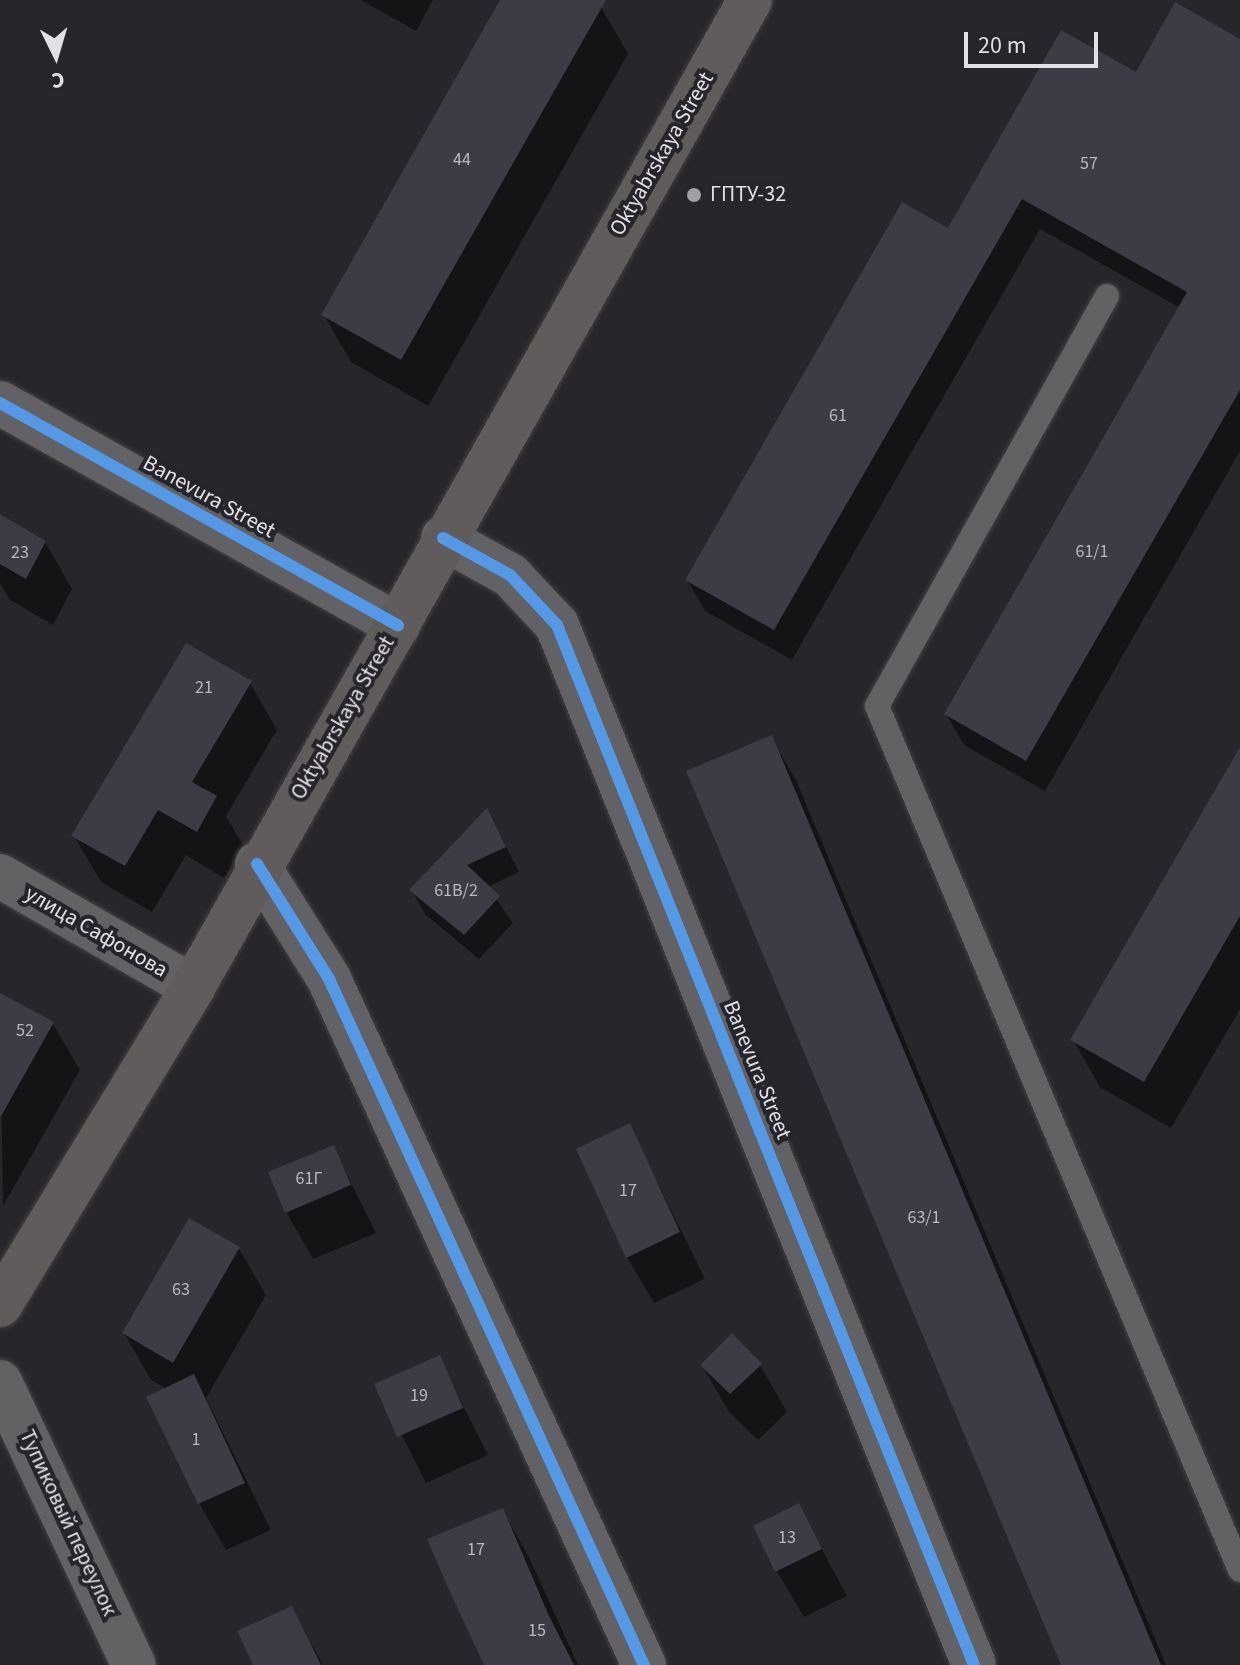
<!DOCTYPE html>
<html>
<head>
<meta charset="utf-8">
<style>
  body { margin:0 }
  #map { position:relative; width:1240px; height:1665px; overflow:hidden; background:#27262b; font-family:"Source Sans 3",sans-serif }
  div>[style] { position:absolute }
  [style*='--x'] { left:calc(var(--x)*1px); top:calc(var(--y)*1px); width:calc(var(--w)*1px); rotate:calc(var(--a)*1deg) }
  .shadow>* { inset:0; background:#0007 }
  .building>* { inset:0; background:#3d3b45 }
  .roads { filter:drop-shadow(0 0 2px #434245) drop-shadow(0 0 2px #434245) }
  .service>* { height:24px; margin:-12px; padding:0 12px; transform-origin:12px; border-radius:12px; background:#626265 }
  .minor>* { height:44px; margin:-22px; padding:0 22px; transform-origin:22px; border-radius:22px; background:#626265 }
  .primary>* { height:44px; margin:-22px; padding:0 22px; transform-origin:22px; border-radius:22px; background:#605c5c }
  .cycleway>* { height:12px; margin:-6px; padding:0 6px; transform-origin:6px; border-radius:6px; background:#5399e6 }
  .dots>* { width:22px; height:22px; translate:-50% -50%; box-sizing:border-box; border:4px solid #26252c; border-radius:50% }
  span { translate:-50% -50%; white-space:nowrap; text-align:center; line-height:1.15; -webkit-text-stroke:8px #26252c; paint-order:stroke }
  .number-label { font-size:18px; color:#b8b8bd }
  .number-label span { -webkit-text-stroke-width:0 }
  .street-label { font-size:22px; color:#e1e1e5 }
  .poi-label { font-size:22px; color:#e1e1e5 }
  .left { translate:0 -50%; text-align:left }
  .north { position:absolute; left:16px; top:16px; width:80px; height:80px; -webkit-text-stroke:6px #26252c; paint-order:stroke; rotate:175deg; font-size:22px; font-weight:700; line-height:32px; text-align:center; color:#e1e1e5 }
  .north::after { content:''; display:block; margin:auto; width:28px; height:36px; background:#e1e1e5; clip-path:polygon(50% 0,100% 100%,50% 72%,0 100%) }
  .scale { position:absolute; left:964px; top:32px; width:134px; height:36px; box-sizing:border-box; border:4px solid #e1e1e5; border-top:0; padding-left:10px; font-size:24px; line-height:28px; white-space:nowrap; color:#e1e1e5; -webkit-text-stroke:6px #26252c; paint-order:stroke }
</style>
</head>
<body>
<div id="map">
  <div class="shadow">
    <div style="clip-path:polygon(361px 0,433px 0,416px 31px)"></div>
    <div style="clip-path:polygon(502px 0,589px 0,601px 7px,628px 54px,428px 406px,351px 362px,324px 315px)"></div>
    <div style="clip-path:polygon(1240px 41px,1240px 451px,1045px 791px,964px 745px,946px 714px,1180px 308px,1040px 229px,792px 660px,705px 611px,687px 580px,948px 231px,1136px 75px)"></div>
    <div style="clip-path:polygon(0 519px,45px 542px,72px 589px,53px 625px,10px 600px,0 583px)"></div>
    <div style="clip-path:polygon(250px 683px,277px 730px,226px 816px,243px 845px,224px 878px,186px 855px,152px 912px,101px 882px,74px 836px)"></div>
    <div style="clip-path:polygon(771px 738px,796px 780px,1166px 1665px,1063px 1665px)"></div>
    <div style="clip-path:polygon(1240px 751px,1240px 1009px,1171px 1128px,1100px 1087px,1073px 1040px)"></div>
    <div style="clip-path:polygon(500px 835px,519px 872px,488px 887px,513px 923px,479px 959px,426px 915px,411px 890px)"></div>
    <div style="clip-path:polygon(0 1000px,53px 1024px,80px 1070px,3px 1206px)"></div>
    <div style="clip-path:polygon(629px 1125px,705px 1279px,654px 1303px,627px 1257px)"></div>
    <div style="clip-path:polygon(333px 1147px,376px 1233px,313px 1259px,286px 1212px)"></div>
    <div style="clip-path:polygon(239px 1249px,266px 1295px,206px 1398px,271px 1530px,226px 1550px,199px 1503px,167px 1389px,151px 1380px,124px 1333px)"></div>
    <div style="clip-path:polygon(439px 1358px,488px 1455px,426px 1483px,377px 1385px)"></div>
    <div style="clip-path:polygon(702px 1365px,760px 1365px,787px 1412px,758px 1440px,729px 1412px)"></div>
    <div style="clip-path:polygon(798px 1505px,847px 1596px,804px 1617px,777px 1571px)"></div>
    <div style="clip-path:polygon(502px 1510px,529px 1557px,578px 1665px,486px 1665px)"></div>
    <div style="clip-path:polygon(291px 1608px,323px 1665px,256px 1665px)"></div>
  </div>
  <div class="building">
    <div style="clip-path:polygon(500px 0,606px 0,401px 360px,321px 315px)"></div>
    <div style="clip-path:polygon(1175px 2px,1240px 39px,1240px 390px,1026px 761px,944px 714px,1187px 292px,1022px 199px,774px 630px,685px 580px,902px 202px,948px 228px,1061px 30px,1136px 72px)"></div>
    <div style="clip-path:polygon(0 514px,46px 541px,26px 579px,0 564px)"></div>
    <div style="clip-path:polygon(186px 643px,252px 681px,192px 782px,217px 796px,197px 832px,158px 810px,125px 866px,71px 836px)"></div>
    <div style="clip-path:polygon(772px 735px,1161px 1665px,1061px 1665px,686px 771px)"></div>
    <div style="clip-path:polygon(1240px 747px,1240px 916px,1144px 1082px,1070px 1040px)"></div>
    <div style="clip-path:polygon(487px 808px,506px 847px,467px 865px,500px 896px,464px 935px,409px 890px)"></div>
    <div style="clip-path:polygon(0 993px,54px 1022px,0 1118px)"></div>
    <div style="clip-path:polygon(630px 1123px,680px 1232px,626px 1258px,576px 1149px)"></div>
    <div style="clip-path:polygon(334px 1145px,351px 1185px,285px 1213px,268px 1172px)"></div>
    <div style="clip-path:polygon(189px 1218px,240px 1247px,173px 1363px,122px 1333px)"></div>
    <div style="clip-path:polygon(732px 1333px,762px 1364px,730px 1394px,700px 1365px)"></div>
    <div style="clip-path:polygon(440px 1355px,463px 1408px,397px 1437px,374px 1384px)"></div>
    <div style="clip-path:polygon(194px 1374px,245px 1483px,198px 1504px,146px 1397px)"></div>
    <div style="clip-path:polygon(799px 1503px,822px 1549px,775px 1572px,753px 1526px)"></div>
    <div style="clip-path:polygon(503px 1508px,549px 1616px,574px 1665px,484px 1665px,450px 1592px,427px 1539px)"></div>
    <div style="clip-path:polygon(292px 1606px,321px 1665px,253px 1665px,237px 1631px)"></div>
  </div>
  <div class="roads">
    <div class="service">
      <div style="--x:1107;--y:296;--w:470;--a:119.3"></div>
      <div style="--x:877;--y:706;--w:937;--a:67.21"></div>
    </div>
    <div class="minor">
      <div style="--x:0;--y:403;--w:456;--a:29.2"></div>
      <div style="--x:443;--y:538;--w:77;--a:28.9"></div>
      <div style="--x:510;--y:575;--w:69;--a:46.8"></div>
      <div style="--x:557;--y:625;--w:1120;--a:68.15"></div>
      <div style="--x:257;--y:864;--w:136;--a:57.9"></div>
      <div style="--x:329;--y:979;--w:755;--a:65.34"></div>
      <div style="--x:0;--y:876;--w:223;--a:29.9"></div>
      <div style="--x:0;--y:1382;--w:313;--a:64.7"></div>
    </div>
    <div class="primary">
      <div style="--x:0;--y:1305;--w:372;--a:-58.7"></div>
      <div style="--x:193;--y:987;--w:1133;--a:-60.56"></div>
    </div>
  </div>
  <div class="cycleway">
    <div style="--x:0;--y:403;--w:456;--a:29.2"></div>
    <div style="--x:443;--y:538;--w:77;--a:28.9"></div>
    <div style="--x:510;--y:575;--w:69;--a:46.8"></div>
    <div style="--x:557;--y:625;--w:1120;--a:68.15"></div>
    <div style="--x:257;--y:864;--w:136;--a:57.9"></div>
    <div style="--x:329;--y:979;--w:755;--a:65.34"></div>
  </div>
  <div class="dots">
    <div style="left:694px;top:195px;background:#a0a0a4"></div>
  </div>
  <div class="number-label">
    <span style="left:462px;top:160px">44</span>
    <span style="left:1089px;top:164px">57</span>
    <span style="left:838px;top:416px">61</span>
    <span style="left:1092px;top:552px">61/1</span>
    <span style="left:20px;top:553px">23</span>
    <span style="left:204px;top:688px">21</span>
    <span style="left:456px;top:891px">61В/2</span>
    <span style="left:25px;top:1031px">52</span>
    <span style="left:309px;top:1179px">61Г</span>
    <span style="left:628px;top:1191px">17</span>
    <span style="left:924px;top:1218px">63/1</span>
    <span style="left:181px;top:1290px">63</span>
    <span style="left:419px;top:1396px">19</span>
    <span style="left:196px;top:1440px">1</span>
    <span style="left:787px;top:1538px">13</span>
    <span style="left:476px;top:1550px">17</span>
    <span style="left:537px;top:1631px">15</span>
  </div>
  <div class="street-label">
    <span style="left:662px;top:154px;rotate:-60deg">Oktyabrskaya Street</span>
    <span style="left:209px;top:497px;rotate:29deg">Banevura Street</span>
    <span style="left:343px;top:718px;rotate:-60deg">Oktyabrskaya Street</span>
    <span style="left:96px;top:932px;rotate:30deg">улица Сафонова</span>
    <span style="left:757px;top:1070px;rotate:68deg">Banevura Street</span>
    <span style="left:68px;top:1523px;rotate:65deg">Тупиковый переулок</span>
  </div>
  <div class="poi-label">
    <span class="left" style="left:710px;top:195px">ГПТУ-32</span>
  </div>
  <div class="north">С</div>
  <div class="scale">20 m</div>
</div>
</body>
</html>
